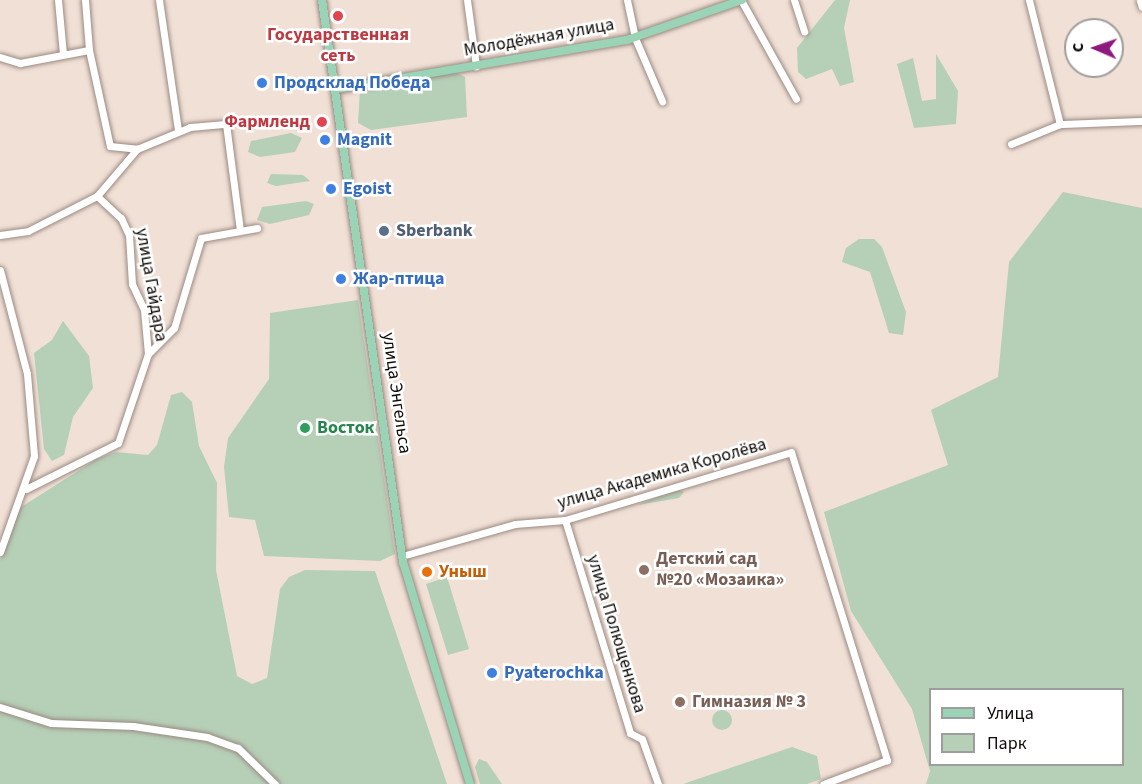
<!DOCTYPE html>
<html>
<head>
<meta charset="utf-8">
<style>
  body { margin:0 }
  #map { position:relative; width:1142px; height:784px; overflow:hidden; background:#f1e0d6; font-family:"Source Sans 3",sans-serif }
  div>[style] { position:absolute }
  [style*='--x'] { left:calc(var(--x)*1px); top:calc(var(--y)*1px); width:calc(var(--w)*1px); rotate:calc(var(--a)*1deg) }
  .green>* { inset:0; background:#b6cfb7 }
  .round { border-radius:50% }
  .roads { filter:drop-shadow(0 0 2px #9a8a82) drop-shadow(0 0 2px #9a8a82) }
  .minor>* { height:7px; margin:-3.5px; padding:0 3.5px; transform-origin:3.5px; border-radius:3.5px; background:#fff }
  .major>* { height:8px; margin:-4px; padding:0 4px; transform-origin:4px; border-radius:4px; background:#9ad3b5 }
  .dots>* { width:16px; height:16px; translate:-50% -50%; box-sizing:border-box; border:3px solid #fff; border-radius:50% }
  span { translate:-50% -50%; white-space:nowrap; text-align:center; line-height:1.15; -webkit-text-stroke:5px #fff; paint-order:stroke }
  .health-label { font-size:18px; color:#be3a42; font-weight:700 }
  .right { translate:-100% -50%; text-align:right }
  .street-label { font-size:18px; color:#0f0a07 }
  .shop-label { font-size:18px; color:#366cbe; font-weight:700 }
  .left { translate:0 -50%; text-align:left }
  .service-label { font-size:18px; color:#4e5e75; font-weight:700 }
  .leisure-label { font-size:18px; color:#27864d; font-weight:700 }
  .education-label { font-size:18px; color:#785e54; font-weight:700 }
  .food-label { font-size:18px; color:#c56008; font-weight:700 }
  .legend { position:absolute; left:929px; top:688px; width:195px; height:78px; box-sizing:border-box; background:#fff; border:2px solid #9f9d9c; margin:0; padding:8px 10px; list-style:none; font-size:18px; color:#0f0a07 }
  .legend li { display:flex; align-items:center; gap:12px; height:30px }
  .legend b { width:30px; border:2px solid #9f9d9c }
  .north { position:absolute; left:1064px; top:18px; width:60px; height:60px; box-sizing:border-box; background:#fff; border:2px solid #9f9d9c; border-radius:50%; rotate:272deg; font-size:16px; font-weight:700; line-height:24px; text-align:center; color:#0f0a07 }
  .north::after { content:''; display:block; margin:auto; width:21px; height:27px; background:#8d1a7c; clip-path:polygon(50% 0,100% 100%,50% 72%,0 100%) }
</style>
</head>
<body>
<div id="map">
  <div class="green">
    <div style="clip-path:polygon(835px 0,850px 0,844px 28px,854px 82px,840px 86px,832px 69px,806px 79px,798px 72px,797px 48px)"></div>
    <div style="clip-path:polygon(936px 54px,958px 91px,956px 124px,914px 128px,897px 64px,913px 58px,922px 101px,936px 99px)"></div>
    <div style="clip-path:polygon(455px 72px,465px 77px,467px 117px,371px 130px,358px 123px,360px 90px)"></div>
    <div style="clip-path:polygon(291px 133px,302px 138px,295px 152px,260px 157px,248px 152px,251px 141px)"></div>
    <div style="clip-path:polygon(271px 174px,303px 175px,310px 181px,276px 186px,267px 183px)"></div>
    <div style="clip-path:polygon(evenodd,1063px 192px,1142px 208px,1142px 784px,926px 784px,930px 771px,912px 709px,851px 611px,824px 512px,948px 465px,931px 410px,998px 377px,1009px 262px,1063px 192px,930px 690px,1122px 690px,1122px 764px,930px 764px,930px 690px)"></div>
    <div style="clip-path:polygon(306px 201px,314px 204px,309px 215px,270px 224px,257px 220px,262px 207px)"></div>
    <div style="clip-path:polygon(859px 239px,874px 239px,882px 247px,906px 312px,903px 335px,889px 333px,870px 272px,842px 262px,846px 248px)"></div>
    <div style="clip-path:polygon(358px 300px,395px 554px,380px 561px,264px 556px,255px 520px,229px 517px,224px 467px,228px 438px,269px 379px,270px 313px)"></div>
    <div style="clip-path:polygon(63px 321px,89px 356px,93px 388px,73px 417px,64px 455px,52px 461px,44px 449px,34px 353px,52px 340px)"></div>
    <div style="clip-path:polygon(182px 392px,192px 402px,199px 446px,217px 483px,216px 570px,237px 676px,252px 684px,267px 678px,280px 589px,289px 577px,305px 570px,375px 571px,447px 784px,0 784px,0 560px,18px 509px,97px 459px,116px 452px,148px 455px,157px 445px,171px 395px)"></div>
    <div style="clip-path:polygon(677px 489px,684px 492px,679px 498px,638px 505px)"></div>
    <div style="clip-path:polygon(447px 577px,469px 649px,448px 655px,426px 584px)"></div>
    <div class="round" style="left:712px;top:710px;width:20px;height:20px"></div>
    <div style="clip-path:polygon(792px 747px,817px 756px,821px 779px,807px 784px,683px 784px)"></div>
    <div style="clip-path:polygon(479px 759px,487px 762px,502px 784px,480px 784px,475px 767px)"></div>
  </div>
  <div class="roads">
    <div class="minor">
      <div style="--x:58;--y:0;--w:54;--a:84.7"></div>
      <div style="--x:85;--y:0;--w:50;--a:85.4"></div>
      <div style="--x:89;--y:50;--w:98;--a:77.7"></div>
      <div style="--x:110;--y:146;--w:27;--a:6"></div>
      <div style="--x:137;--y:149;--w:57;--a:-22.5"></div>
      <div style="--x:190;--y:127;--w:36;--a:-5"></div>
      <div style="--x:226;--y:124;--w:107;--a:82.5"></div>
      <div style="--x:159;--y:0;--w:132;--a:81.7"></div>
      <div style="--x:467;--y:0;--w:67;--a:82.2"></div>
      <div style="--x:627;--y:0;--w:39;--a:78"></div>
      <div style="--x:635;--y:38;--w:69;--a:66.8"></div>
      <div style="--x:741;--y:0;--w:113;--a:60.9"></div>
      <div style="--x:794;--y:0;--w:33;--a:72"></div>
      <div style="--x:1029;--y:0;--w:128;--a:76"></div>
      <div style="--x:1140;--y:1;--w:6;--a:72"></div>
      <div style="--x:0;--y:57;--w:21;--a:17"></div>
      <div style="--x:20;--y:63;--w:70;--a:-10.7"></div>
      <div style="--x:1011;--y:144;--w:53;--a:-22.2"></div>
      <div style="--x:1060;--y:124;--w:82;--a:-2.1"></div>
      <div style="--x:97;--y:196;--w:62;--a:-49.6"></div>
      <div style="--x:0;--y:235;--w:28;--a:-8"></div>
      <div style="--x:28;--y:231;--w:77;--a:-26.9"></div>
      <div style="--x:97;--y:196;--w:33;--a:43"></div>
      <div style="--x:121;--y:218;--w:19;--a:65"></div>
      <div style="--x:129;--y:235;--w:49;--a:86.5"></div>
      <div style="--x:132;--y:284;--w:29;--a:65"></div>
      <div style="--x:144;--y:310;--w:44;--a:84.8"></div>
      <div style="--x:0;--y:270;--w:107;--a:75.4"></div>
      <div style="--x:27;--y:374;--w:82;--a:85.1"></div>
      <div style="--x:34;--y:456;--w:102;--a:109.5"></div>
      <div style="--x:26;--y:489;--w:103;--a:-26.6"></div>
      <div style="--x:118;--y:443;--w:94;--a:-71.4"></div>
      <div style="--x:148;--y:354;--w:37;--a:-45"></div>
      <div style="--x:174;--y:328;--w:94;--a:-73.3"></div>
      <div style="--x:201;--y:238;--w:57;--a:-10.1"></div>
      <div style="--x:565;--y:520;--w:223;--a:73"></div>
      <div style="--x:630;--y:733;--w:13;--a:27"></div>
      <div style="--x:642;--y:739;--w:48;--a:70.4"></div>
      <div style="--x:402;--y:556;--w:117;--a:-15.8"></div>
      <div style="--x:515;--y:524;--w:50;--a:-4.6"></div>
      <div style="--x:565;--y:520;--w:236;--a:-16.7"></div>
      <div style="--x:791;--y:452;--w:323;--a:72.7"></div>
      <div style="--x:887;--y:760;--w:68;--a:159.4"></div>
      <div style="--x:0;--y:707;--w:53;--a:17.4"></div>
      <div style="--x:51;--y:723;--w:82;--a:2.1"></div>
      <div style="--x:133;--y:726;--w:75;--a:8.5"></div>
      <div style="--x:207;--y:737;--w:33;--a:20"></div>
      <div style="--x:238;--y:748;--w:52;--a:44.2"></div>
    </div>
    <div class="major">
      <div style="--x:322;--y:0;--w:568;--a:81.8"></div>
      <div style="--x:403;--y:562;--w:232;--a:73.2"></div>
      <div style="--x:337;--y:89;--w:294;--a:-9.6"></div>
      <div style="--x:627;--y:40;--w:122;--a:-19.2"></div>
    </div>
  </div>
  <div class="dots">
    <div style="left:338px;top:16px;background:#e0444e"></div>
    <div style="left:262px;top:83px;background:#3f7fe0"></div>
    <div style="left:322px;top:122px;background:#e0444e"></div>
    <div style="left:325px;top:140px;background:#3f7fe0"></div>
    <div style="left:331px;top:189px;background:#3f7fe0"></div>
    <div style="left:384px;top:231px;background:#5c6f8a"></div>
    <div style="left:341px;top:279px;background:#3f7fe0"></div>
    <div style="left:305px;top:428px;background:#2e9e5b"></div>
    <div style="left:644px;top:570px;background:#8d6e63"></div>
    <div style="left:427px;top:572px;background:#e8710a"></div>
    <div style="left:492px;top:673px;background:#3f7fe0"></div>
    <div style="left:680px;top:702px;background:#8d6e63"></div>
  </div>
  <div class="health-label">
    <span style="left:338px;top:46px">Государственная<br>сеть</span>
    <span class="right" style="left:310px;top:122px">Фармленд</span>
  </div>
  <div class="street-label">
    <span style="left:539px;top:38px;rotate:-10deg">Молодёжная улица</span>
    <span style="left:151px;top:285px;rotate:80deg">улица Гайдара</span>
    <span style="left:396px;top:393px;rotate:82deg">улица Энгельса</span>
    <span style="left:662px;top:474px;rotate:-16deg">улица Академика Королёва</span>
    <span style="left:616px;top:634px;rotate:73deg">улица Полющенкова</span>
  </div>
  <div class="shop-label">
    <span class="left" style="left:274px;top:83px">Продсклад Победа</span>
    <span class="left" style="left:337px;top:140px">Magnit</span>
    <span class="left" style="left:343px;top:189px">Egoist</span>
    <span class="left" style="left:353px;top:279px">Жар-птица</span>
    <span class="left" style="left:504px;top:673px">Pyaterochka</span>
  </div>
  <div class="service-label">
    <span class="left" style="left:396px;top:231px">Sberbank</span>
  </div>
  <div class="leisure-label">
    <span class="left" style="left:317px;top:428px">Восток</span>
  </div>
  <div class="education-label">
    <span class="left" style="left:656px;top:570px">Детский сад<br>№20 «Мозаика»</span>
    <span class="left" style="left:692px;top:702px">Гимназия № 3</span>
  </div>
  <div class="food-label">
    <span class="left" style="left:439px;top:572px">Уныш</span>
  </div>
  <ul class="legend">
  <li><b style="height:8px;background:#9ad3b5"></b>Улица</li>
  <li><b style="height:16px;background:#b6cfb7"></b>Парк</li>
  </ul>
  <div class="north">С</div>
</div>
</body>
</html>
